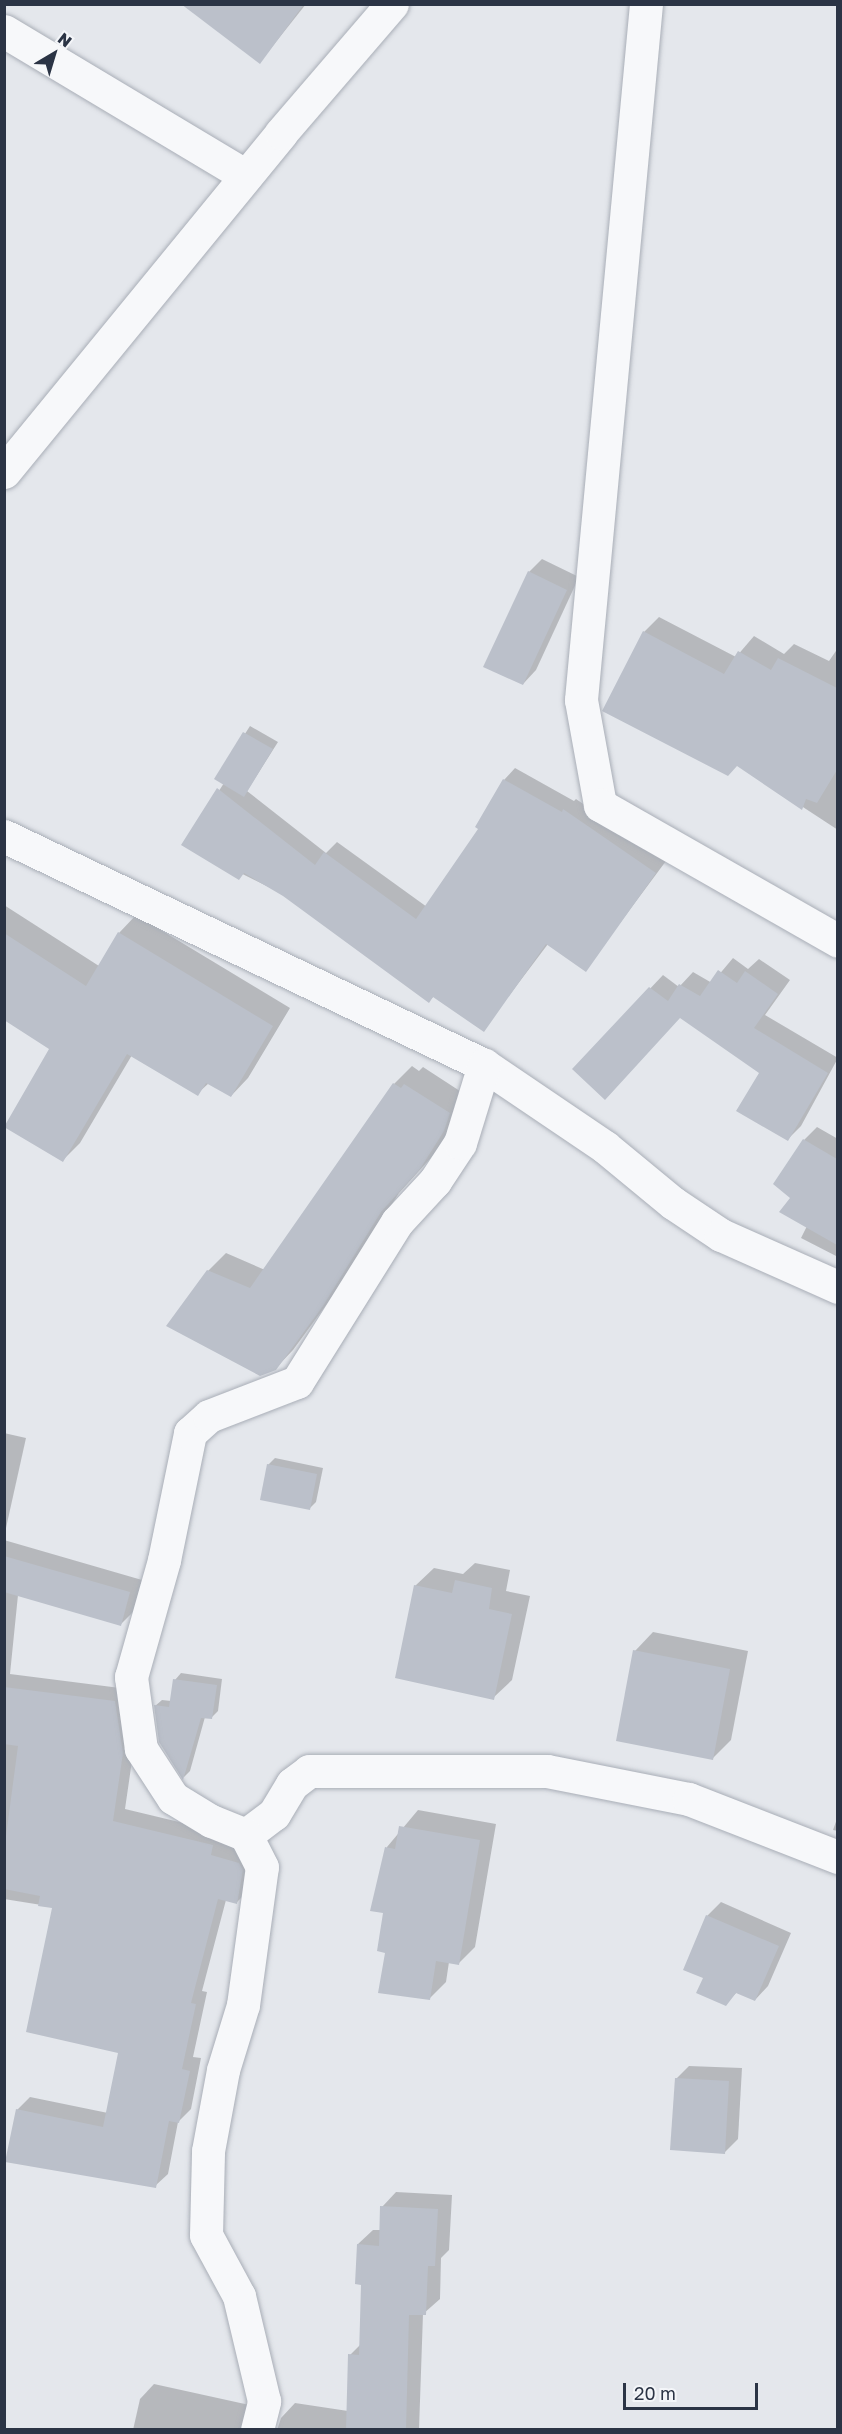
<!DOCTYPE html>
<html>
<head>
<meta charset="utf-8">
<style>
  body { margin:0 }
  #map { position:relative; width:842px; height:2434px; overflow:hidden; background:#e4e7ec; font-family:"Golos Text",sans-serif }
  div>[style] { position:absolute }
  [style*='--x'] { left:calc(var(--x)*1px); top:calc(var(--y)*1px); width:calc(var(--w)*1px); rotate:calc(var(--a)*1deg) }
  .shadow>* { inset:0; background:#0003 }
  .building>* { inset:0; background:#bbc0ca }
  .roads { filter:drop-shadow(0 0 2px #a9aeb7) drop-shadow(0 0 2px #a9aeb7) }
  .minor>* { height:33px; margin:-16.5px; padding:0 16.5px; transform-origin:16.5px; border-radius:16.5px; background:#f7f8fa }
  span { translate:-50% -50%; white-space:nowrap; text-align:center; line-height:1.15; -webkit-text-stroke:5px #f4f6f9; paint-order:stroke }
  .frame { position:absolute; inset:0; border:6px solid #2b3445; pointer-events:none }
  .north { position:absolute; left:24px; top:24px; width:60px; height:60px; -webkit-text-stroke:4px #f4f6f9; paint-order:stroke; rotate:38deg; font-size:16px; font-weight:700; line-height:24px; text-align:center; color:#2b3445 }
  .north::after { content:''; display:block; margin:auto; width:21px; height:27px; background:#2b3445; clip-path:polygon(50% 0,100% 100%,50% 72%,0 100%) }
  .scale { position:absolute; left:623px; top:2383px; width:135px; height:27px; box-sizing:border-box; border:3px solid #2b3445; border-top:0; padding-left:8px; font-size:18px; line-height:21px; white-space:nowrap; color:#2b3445; -webkit-text-stroke:4px #f4f6f9; paint-order:stroke }
</style>
</head>
<body>
<div id="map">
  <div class="shadow">
    <div style="clip-path:polygon(220px 4px,306px 4px,260px 62px)"></div>
    <div style="clip-path:polygon(542px 559px,579px 577px,536px 670px,523px 684px,529px 572px)"></div>
    <div style="clip-path:polygon(659px 617px,736px 657px,754px 636px,784px 654px,794px 644px,829px 661px,838px 648px,838px 830px,737px 764px,644px 632px)"></div>
    <div style="clip-path:polygon(250px 726px,278px 742px,247px 791px,326px 853px,337px 842px,427px 907px,481px 829px,504px 780px,515px 768px,574px 801px,576px 799px,666px 861px,585px 970px,548px 944px,483px 1030px,434px 996px,429px 1001px,283px 894px,184px 845px,224px 783px,216px 779px)"></div>
    <div style="clip-path:polygon(4px 905px,99px 966px,119px 933px,136px 915px,290px 1008px,248px 1078px,231px 1096px,209px 1083px,197px 1094px,132px 1055px,80px 1143px,63px 1160px,51px 1048px,4px 1018px)"></div>
    <div style="clip-path:polygon(733px 958px,748px 969px,759px 959px,790px 980px,765px 1015px,838px 1058px,801px 1126px,788px 1139px,761px 1073px,681px 1016px,574px 1069px,663px 975px,679px 987px,693px 972px,712px 983px)"></div>
    <div style="clip-path:polygon(412px 1066px,419px 1071px,423px 1067px,466px 1095px,438px 1150px,399px 1193px,340px 1286px,293px 1350px,275px 1369px,208px 1271px,226px 1253px,265px 1270px,394px 1084px)"></div>
    <div style="clip-path:polygon(817px 1127px,838px 1139px,838px 1257px,801px 1238px,807px 1226px,792px 1198px,804px 1140px)"></div>
    <div style="clip-path:polygon(4px 1433px,26px 1438px,4px 1537px)"></div>
    <div style="clip-path:polygon(275px 1458px,323px 1468px,316px 1502px,309px 1509px,268px 1465px)"></div>
    <div style="clip-path:polygon(4px 1540px,142px 1580px,133px 1612px,121px 1624px,18px 1595px,10px 1674px,128px 1689px,135px 1740px,125px 1809px,225px 1833px,252px 1851px,249px 1890px,236px 1903px,226px 1900px,202px 1991px,207px 1992px,193px 2057px,201px 2058px,191px 2109px,178px 2122px,168px 2174px,155px 2186px,17px 2110px,30px 2097px,108px 2113px,120px 2051px,54px 1907px,4px 1899px)"></div>
    <div style="clip-path:polygon(475px 1563px,510px 1570px,506px 1591px,530px 1596px,512px 1680px,493px 1698px,415px 1586px,434px 1568px,463px 1574px)"></div>
    <div style="clip-path:polygon(653px 1632px,748px 1651px,731px 1740px,713px 1758px,635px 1651px)"></div>
    <div style="clip-path:polygon(181px 1673px,222px 1679px,218px 1711px,211px 1718px,205px 1717px,190px 1771px,184px 1777px,155px 1706px,162px 1700px,171px 1701px,175px 1680px)"></div>
    <div style="clip-path:polygon(418px 1810px,496px 1824px,475px 1947px,458px 1964px,449px 1962px,446px 1982px,429px 1999px,386px 1951px,387px 1847px)"></div>
    <div style="clip-path:polygon(838px 1816px,838px 1831px,833px 1830px)"></div>
    <div style="clip-path:polygon(721px 1902px,791px 1933px,768px 1986px,755px 2000px,737px 1992px,725px 2004px,705px 1978px,707px 1916px)"></div>
    <div style="clip-path:polygon(689px 2066px,742px 2068px,738px 2139px,725px 2152px,676px 2079px)"></div>
    <div style="clip-path:polygon(396px 2192px,452px 2195px,449px 2250px,441px 2258px,440px 2299px,423px 2314px,419px 2430px,277px 2430px,281px 2418px,295px 2403px,348px 2411px,350px 2355px,361px 2344px,363px 2283px,358px 2244px,373px 2230px,381px 2230px,382px 2207px)"></div>
    <div style="clip-path:polygon(154px 2384px,254px 2406px,263px 2430px,133px 2430px,140px 2399px)"></div>
  </div>
  <div class="building">
    <div style="clip-path:polygon(181px 4px,304px 4px,260px 64px)"></div>
    <div style="clip-path:polygon(528px 571px,567px 590px,523px 685px,483px 667px)"></div>
    <div style="clip-path:polygon(643px 631px,724px 674px,738px 651px,771px 670px,778px 658px,837px 688px,837px 770px,817px 803px,806px 799px,802px 810px,737px 766px,728px 776px,602px 711px)"></div>
    <div style="clip-path:polygon(243px 732px,273px 749px,244px 797px,214px 779px)"></div>
    <div style="clip-path:polygon(503px 779px,562px 812px,563px 809px,656px 873px,586px 972px,546px 944px,484px 1032px,433px 997px,429px 1003px,283px 896px,244px 873px,239px 880px,181px 845px,217px 788px,315px 865px,324px 852px,416px 919px,478px 829px,475px 827px)"></div>
    <div style="clip-path:polygon(118px 932px,273px 1026px,231px 1097px,206px 1083px,198px 1096px,127px 1054px,63px 1162px,4px 1127px,49px 1049px,4px 1020px,4px 933px,86px 986px)"></div>
    <div style="clip-path:polygon(718px 970px,737px 983px,745px 971px,778px 994px,754px 1028px,828px 1073px,788px 1141px,736px 1111px,759px 1073px,680px 1018px,605px 1100px,572px 1069px,649px 987px,668px 1001px,679px 984px,700px 996px)"></div>
    <div style="clip-path:polygon(393px 1083px,401px 1088px,404px 1084px,450px 1113px,444px 1131px,420px 1169px,381px 1212px,323px 1306px,276px 1370px,260px 1376px,166px 1326px,207px 1270px,250px 1288px)"></div>
    <div style="clip-path:polygon(803px 1139px,837px 1159px,837px 1245px,779px 1212px,790px 1198px,773px 1184px)"></div>
    <div style="clip-path:polygon(267px 1464px,317px 1474px,310px 1510px,260px 1500px)"></div>
    <div style="clip-path:polygon(4px 1556px,130px 1592px,121px 1626px,4px 1592px)"></div>
    <div style="clip-path:polygon(455px 1580px,492px 1588px,489px 1609px,512px 1614px,494px 1700px,395px 1678px,414px 1585px,452px 1593px)"></div>
    <div style="clip-path:polygon(633px 1650px,730px 1669px,713px 1760px,616px 1741px)"></div>
    <div style="clip-path:polygon(173px 1679px,217px 1685px,212px 1719px,201px 1718px,183px 1780px,159px 1742px,154px 1705px,169px 1707px)"></div>
    <div style="clip-path:polygon(4px 1687px,115px 1701px,123px 1753px,113px 1821px,213px 1845px,211px 1855px,239px 1863px,243px 1870px,237px 1904px,218px 1899px,191px 2003px,196px 2004px,182px 2069px,190px 2071px,179px 2123px,169px 2121px,156px 2188px,5px 2162px,16px 2109px,103px 2127px,118px 2053px,26px 2032px,52px 1908px,38px 1906px,40px 1896px,4px 1889px,4px 1851px,18px 1746px,4px 1744px)"></div>
    <div style="clip-path:polygon(399px 1826px,480px 1840px,459px 1965px,436px 1961px,430px 2000px,378px 1993px,385px 1953px,377px 1951px,383px 1913px,370px 1911px,385px 1847px,395px 1849px)"></div>
    <div style="clip-path:polygon(706px 1915px,779px 1946px,755px 2001px,736px 1993px,726px 2006px,696px 1993px,703px 1978px,683px 1970px)"></div>
    <div style="clip-path:polygon(675px 2078px,729px 2081px,725px 2154px,670px 2150px)"></div>
    <div style="clip-path:polygon(380px 2206px,438px 2209px,435px 2266px,428px 2266px,426px 2315px,409px 2315px,406px 2430px,346px 2430px,348px 2354px,359px 2355px,361px 2285px,355px 2284px,357px 2244px,379px 2246px)"></div>
  </div>
  <div class="roads">
    <div class="minor">
      <div style="--x:646;--y:4;--w:699;--a:95.34"></div>
      <div style="--x:581;--y:700;--w:107;--a:79.7"></div>
      <div style="--x:600;--y:805;--w:274;--a:29.7"></div>
      <div style="--x:4;--y:31;--w:282;--a:30.9"></div>
      <div style="--x:4;--y:472;--w:438;--a:-50.7"></div>
      <div style="--x:281;--y:133;--w:170;--a:-49.3"></div>
      <div style="--x:4;--y:836;--w:532;--a:25.51"></div>
      <div style="--x:484;--y:1065;--w:146;--a:34.1"></div>
      <div style="--x:605;--y:1147;--w:88;--a:39.5"></div>
      <div style="--x:673;--y:1203;--w:58;--a:33.7"></div>
      <div style="--x:721;--y:1235;--w:128;--a:24"></div>
      <div style="--x:246;--y:1835;--w:35;--a:-37"></div>
      <div style="--x:274;--y:1814;--w:35;--a:-59"></div>
      <div style="--x:292;--y:1784;--w:21;--a:-37"></div>
      <div style="--x:309;--y:1771;--w:238;--a:0"></div>
      <div style="--x:547;--y:1771;--w:145;--a:11.2"></div>
      <div style="--x:689;--y:1799;--w:160;--a:21.3"></div>
      <div style="--x:257;--y:2430;--w:30;--a:-76"></div>
      <div style="--x:264;--y:2401;--w:108;--a:-103.4"></div>
      <div style="--x:239;--y:2296;--w:69;--a:-118.4"></div>
      <div style="--x:206;--y:2235;--w:84;--a:-88.6"></div>
      <div style="--x:208;--y:2151;--w:82;--a:-79.5"></div>
      <div style="--x:223;--y:2070;--w:68;--a:-72.9"></div>
      <div style="--x:243;--y:2005;--w:139;--a:-82.2"></div>
      <div style="--x:262;--y:1867;--w:36;--a:-117"></div>
      <div style="--x:246;--y:1835;--w:38;--a:-158"></div>
      <div style="--x:211;--y:1821;--w:44;--a:-148.8"></div>
      <div style="--x:173;--y:1798;--w:59;--a:-123.1"></div>
      <div style="--x:141;--y:1749;--w:73;--a:-97.9"></div>
      <div style="--x:131;--y:1677;--w:122;--a:-74.2"></div>
      <div style="--x:164;--y:1560;--w:130;--a:-78.4"></div>
      <div style="--x:190;--y:1433;--w:25;--a:-42"></div>
      <div style="--x:209;--y:1416;--w:94;--a:-21.1"></div>
      <div style="--x:297;--y:1382;--w:189;--a:-58"></div>
      <div style="--x:397;--y:1222;--w:56;--a:-47.2"></div>
      <div style="--x:435;--y:1181;--w:45;--a:-56.7"></div>
      <div style="--x:460;--y:1143;--w:82;--a:-72.9"></div>
    </div>
  </div>
  <div class="frame"></div>
  <div class="north">N</div>
  <div class="scale">20 m</div>
</div>
</body>
</html>
